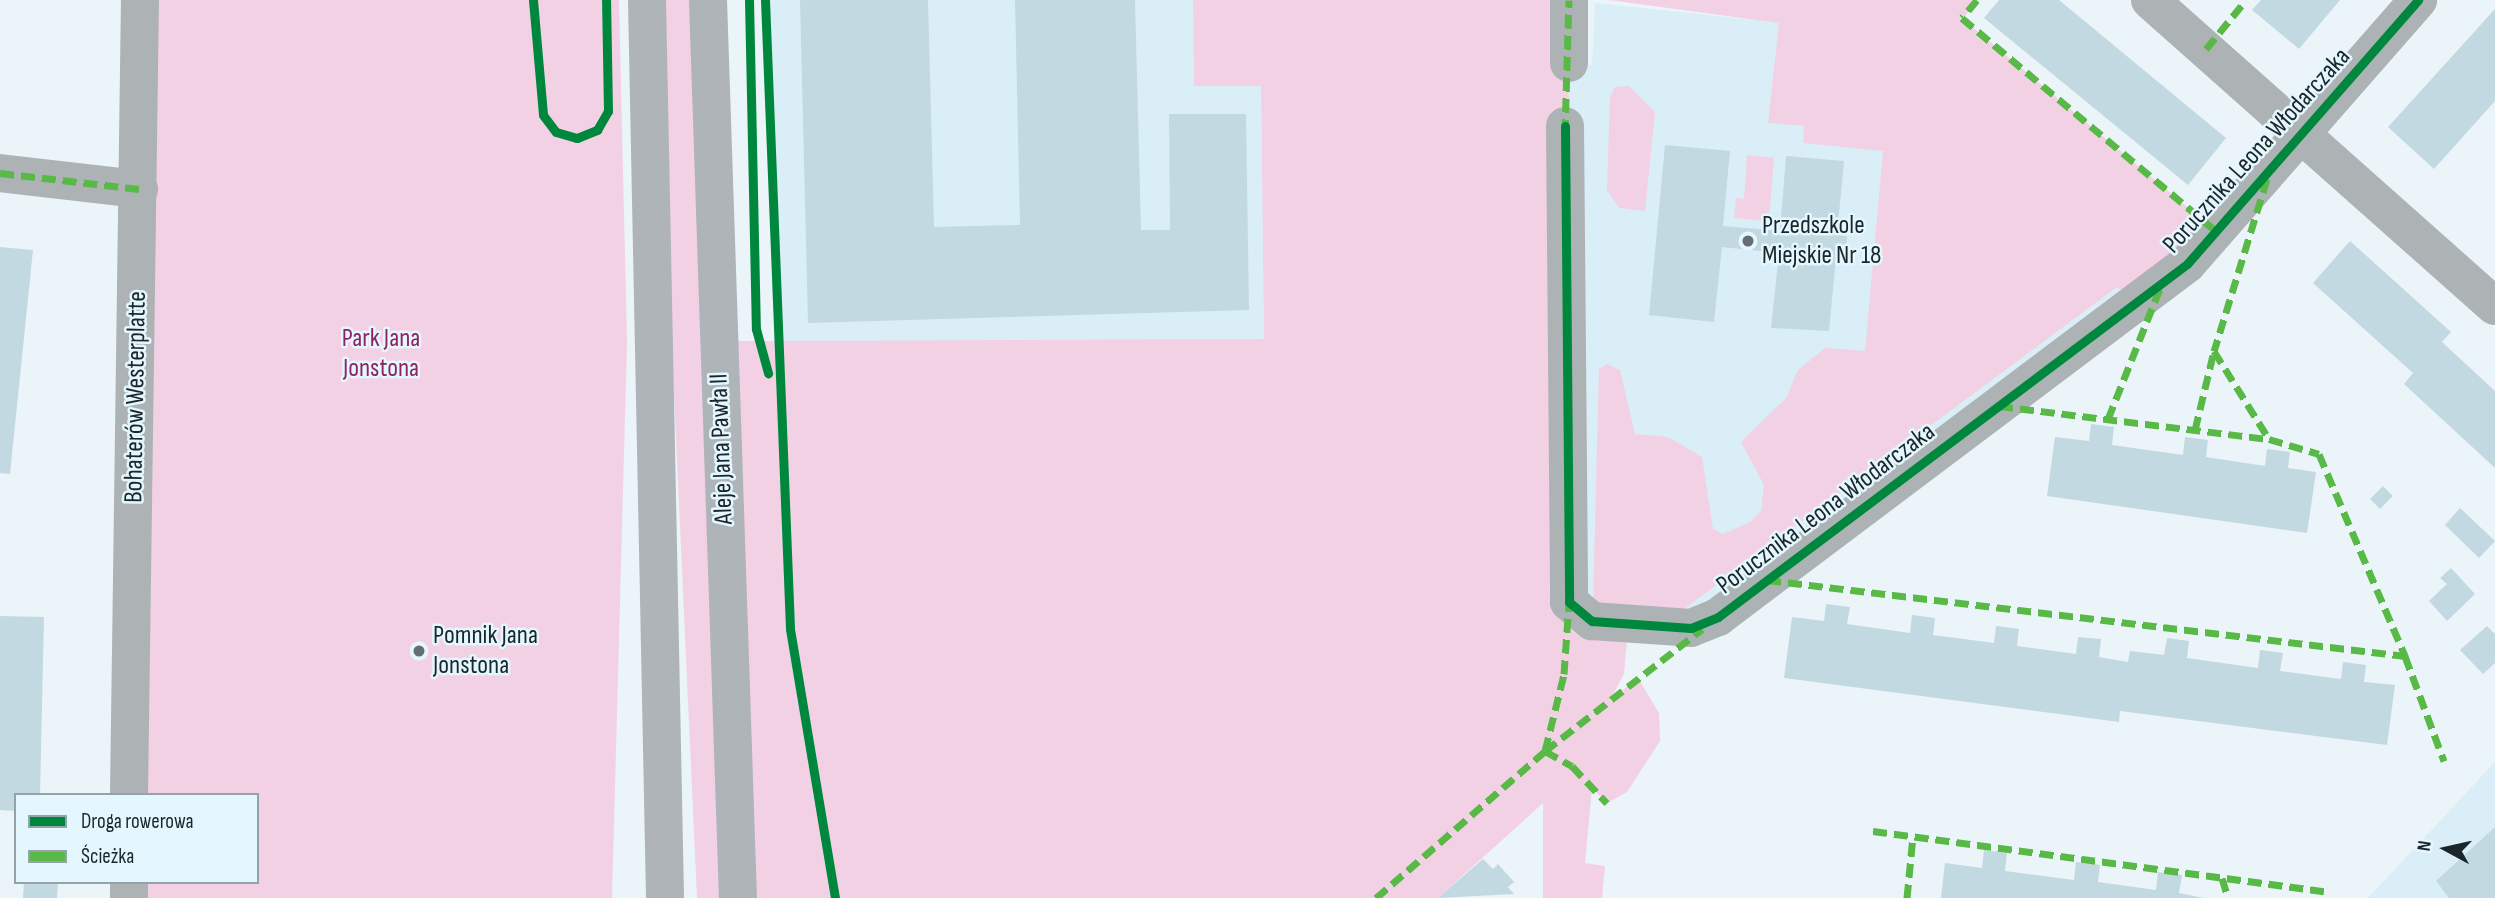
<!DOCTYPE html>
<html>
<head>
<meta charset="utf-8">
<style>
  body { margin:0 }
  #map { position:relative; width:2495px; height:898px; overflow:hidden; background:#ebf4f8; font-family:"Sofia Sans Condensed",sans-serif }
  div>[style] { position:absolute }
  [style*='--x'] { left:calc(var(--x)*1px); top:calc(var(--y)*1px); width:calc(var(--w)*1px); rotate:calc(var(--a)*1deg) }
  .built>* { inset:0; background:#d9eef7 }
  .green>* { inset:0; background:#f3d1e4 }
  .building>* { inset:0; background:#c3d9e1 }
  .minor>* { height:38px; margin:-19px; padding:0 19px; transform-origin:19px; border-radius:19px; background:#adb2b4 }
  .major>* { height:38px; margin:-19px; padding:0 19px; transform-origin:19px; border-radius:19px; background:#aeb4b8 }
  .quiet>* { height:7px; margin-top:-3.5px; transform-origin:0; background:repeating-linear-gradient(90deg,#58b947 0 14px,transparent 0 21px) }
  .cycleway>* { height:9px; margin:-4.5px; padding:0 4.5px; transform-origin:4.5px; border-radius:4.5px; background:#00873e }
  .dots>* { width:19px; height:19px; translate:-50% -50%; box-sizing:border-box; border:4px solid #e5f7fe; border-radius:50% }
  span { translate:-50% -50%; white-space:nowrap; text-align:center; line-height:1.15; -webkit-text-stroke:5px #e5f7fe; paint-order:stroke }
  .street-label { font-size:26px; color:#1b262b }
  .poi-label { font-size:26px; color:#1b262b }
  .left { translate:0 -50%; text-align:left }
  .park-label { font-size:26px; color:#912261 }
  .legend { position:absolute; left:14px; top:793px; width:245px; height:91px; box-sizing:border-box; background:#e5f7fe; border:2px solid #94a3aa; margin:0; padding:9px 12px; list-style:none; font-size:21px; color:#1b262b }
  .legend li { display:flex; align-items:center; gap:14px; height:35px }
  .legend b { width:35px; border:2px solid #94a3aa }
  .north { position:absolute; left:2411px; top:814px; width:70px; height:70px; -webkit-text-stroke:5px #e5f7fe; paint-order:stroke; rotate:278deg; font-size:19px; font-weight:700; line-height:28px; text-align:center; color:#1b262b }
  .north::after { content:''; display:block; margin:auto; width:24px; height:32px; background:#1b262b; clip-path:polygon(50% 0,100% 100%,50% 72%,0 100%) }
</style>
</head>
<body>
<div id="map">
  <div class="built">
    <div style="clip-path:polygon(765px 0,1193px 0,1194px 86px,1261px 86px,1264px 339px,774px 344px)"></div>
    <div style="clip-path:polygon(1595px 3px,1823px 27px,2136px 303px,1691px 628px,1567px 590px,1569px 63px,1592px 65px)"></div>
    <div style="clip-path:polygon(2495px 762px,2495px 898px,2368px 898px)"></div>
  </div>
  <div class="green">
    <div style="clip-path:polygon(139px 0,619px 0,627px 342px,612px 898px,129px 898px,129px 882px,257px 882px,257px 795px,129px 795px)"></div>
    <div style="clip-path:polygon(656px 0,698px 0,724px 898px,697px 898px)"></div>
    <div style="clip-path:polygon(1193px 0,1569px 0,1567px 590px,1627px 639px,1624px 674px,1610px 700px,1638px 678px,1659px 713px,1660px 741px,1627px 792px,1607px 803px,1592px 788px,1585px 863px,1605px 866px,1602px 898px,1543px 898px,1543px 803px,1438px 898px,751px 898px,732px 341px,1264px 339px,1261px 86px,1194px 86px)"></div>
    <div style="clip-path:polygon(1609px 0,1977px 0,1963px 19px,2217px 232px,2136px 303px,2117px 287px,1680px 612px,1593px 602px,1599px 369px,1607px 364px,1620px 370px,1635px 434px,1668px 437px,1702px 457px,1713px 529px,1723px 534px,1750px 522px,1761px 511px,1764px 485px,1741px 442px,1786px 398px,1798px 370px,1825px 348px,1865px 351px,1883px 151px,1803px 143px,1804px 126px,1768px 123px,1779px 23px)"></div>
    <div style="clip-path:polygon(1629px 86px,1655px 112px,1645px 211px,1619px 208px,1607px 190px,1610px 97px,1615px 87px)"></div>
    <div style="clip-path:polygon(1747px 155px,1774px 158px,1769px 221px,1734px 218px,1736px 198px,1744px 199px)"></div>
  </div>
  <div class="building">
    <div style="clip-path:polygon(800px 0,928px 0,934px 227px,1020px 225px,1015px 0,1135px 0,1141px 230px,1170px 230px,1169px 114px,1246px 114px,1249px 310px,808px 323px)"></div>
    <div style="clip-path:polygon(1999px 0,2059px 0,2226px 138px,2188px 185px,1984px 18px)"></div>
    <div style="clip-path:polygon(2261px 0,2340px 0,2299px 49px,2252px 10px)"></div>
    <div style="clip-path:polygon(2495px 9px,2495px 101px,2434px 169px,2388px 127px)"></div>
    <div style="clip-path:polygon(1665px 145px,1730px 151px,1723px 226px,1780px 231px,1786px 156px,1844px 161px,1837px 235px,1847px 236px,1846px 257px,1836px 257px,1829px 331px,1771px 328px,1779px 253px,1722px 247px,1714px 322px,1649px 315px)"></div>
    <div style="clip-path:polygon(2350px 241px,2451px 332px,2442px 342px,2495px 391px,2495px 468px,2404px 384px,2413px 373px,2313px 283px)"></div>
    <div style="clip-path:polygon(0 247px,33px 250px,10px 474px,0 473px)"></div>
    <div style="clip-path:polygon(2091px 424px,2114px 427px,2112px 445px,2183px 455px,2185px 437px,2208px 440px,2206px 457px,2265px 466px,2267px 449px,2290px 452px,2288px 468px,2316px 472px,2307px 533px,2047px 496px,2055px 437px,2089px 441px)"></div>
    <div style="clip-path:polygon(2383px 486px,2393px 496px,2380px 509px,2370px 499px)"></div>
    <div style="clip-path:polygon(2460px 508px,2495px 541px,2479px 558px,2445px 525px)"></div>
    <div style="clip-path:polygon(2451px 568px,2475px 594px,2447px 621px,2429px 601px,2447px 584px,2440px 578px)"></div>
    <div style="clip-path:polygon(1826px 604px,1850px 607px,1847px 624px,1910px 633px,1912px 615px,1935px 618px,1933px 635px,1994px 643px,1996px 626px,2019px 629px,2017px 646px,2076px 654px,2078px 637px,2101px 639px,2099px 657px,2128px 662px,2130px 651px,2164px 655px,2167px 638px,2189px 641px,2187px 658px,2258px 668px,2260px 650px,2283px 653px,2280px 671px,2341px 679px,2343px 662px,2366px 665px,2364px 682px,2395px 685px,2387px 745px,2120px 711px,2119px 722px,1784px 678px,1792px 617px,1824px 621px)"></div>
    <div style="clip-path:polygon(0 616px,44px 617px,40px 795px,16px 795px,16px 811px,0 810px)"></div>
    <div style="clip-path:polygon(2487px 626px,2495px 634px,2495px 663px,2483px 674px,2460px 650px)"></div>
    <div style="clip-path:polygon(2495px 827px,2495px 898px,2449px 898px,2436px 881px)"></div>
    <div style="clip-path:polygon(1984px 850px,2007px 853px,2005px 871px,2074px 880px,2076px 862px,2100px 865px,2098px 882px,2156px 890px,2158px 872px,2182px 875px,2179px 893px,2204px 898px,1941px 898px,1945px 863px,1982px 868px)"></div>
    <div style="clip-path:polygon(1483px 859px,1493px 869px,1498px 864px,1514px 882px,1508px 887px,1514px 894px,1438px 898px)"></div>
    <div style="clip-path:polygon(24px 882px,58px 882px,57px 898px,23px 898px)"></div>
  </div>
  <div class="minor">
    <div style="--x:2150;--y:0;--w:461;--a:41.6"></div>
    <div style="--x:1569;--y:63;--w:63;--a:-90"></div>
    <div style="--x:1565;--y:126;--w:476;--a:89.5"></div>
    <div style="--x:1569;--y:602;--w:30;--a:40"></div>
    <div style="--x:1592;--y:621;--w:99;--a:4"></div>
    <div style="--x:1691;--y:628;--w:29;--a:-22"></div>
    <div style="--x:1718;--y:617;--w:587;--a:-36.97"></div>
    <div style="--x:2187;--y:264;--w:351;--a:-48.8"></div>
    <div style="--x:0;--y:173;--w:140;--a:6.6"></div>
    <div style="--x:129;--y:795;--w:795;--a:-89.21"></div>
    <div style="--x:129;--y:882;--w:16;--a:90"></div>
  </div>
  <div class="major">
    <div style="--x:647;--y:0;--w:898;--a:88.85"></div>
    <div style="--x:708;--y:0;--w:899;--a:88.09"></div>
  </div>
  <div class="quiet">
    <div style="--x:1977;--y:0;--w:23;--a:130"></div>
    <div style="--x:1962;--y:18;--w:333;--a:40"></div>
    <div style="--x:2206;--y:49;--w:63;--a:-50.8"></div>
    <div style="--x:1565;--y:133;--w:133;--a:-88.3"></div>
    <div style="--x:0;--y:173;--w:140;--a:6.6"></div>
    <div style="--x:2267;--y:179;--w:180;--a:107.1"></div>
    <div style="--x:2214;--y:351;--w:104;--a:58"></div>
    <div style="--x:1999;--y:406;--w:272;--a:7"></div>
    <div style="--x:2269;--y:439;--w:52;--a:16.7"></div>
    <div style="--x:2319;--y:454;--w:220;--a:66.9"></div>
    <div style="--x:2108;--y:419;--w:143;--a:-68.3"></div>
    <div style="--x:2195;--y:430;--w:81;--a:-76.5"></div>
    <div style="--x:1767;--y:580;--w:643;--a:6.79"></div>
    <div style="--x:2405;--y:656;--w:112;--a:69.6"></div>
    <div style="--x:1545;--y:751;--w:79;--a:-76.1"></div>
    <div style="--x:1564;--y:674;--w:72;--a:-86"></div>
    <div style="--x:1545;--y:751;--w:31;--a:29"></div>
    <div style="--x:1572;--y:766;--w:51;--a:46.6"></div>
    <div style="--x:1873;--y:831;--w:455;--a:7.6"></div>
    <div style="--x:2222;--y:878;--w:21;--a:73"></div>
    <div style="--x:1376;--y:898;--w:224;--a:-41"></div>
    <div style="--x:1545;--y:751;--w:199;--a:-37.8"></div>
    <div style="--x:1907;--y:898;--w:62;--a:-84.5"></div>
  </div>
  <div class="cycleway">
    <div style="--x:533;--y:0;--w:115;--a:85"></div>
    <div style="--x:543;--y:115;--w:21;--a:53"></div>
    <div style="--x:556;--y:132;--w:22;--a:16"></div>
    <div style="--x:577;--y:138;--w:22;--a:-22"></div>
    <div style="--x:597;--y:130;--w:22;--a:-60"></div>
    <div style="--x:608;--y:111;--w:111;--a:-91"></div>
    <div style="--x:749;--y:0;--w:329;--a:88.8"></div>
    <div style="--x:756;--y:329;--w:46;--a:74.7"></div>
    <div style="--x:765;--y:0;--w:629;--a:87.72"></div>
    <div style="--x:790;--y:629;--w:273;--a:80.5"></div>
    <div style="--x:1565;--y:126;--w:476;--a:89.5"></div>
    <div style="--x:1569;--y:602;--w:30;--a:40"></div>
    <div style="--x:1592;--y:621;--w:99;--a:4"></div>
    <div style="--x:1691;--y:628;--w:29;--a:-22"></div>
    <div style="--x:1718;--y:617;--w:587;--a:-36.97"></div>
    <div style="--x:2187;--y:264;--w:351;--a:-48.8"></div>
  </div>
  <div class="dots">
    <div style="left:1748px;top:241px;background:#646e73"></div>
    <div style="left:419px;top:651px;background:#646e73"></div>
  </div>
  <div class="street-label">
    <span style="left:2257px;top:151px;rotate:-48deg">Porucznika Leona Włodarczaka</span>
    <span style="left:136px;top:397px;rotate:-89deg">Bohaterów Westerplatte</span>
    <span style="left:722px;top:449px;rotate:-92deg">Aleje Jana Pawła II</span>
    <span style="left:1826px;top:509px;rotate:-37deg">Porucznika Leona Włodarczaka</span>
  </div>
  <div class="poi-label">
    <span class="left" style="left:1762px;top:241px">Przedszkole<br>Miejskie Nr 18</span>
    <span class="left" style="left:433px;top:651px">Pomnik Jana<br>Jonstona</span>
  </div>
  <div class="park-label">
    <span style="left:381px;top:354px">Park Jana<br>Jonstona</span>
  </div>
  <ul class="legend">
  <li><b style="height:9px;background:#00873e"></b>Droga rowerowa</li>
  <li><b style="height:9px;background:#58b947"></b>Ścieżka</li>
  </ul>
  <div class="north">N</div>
</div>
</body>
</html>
